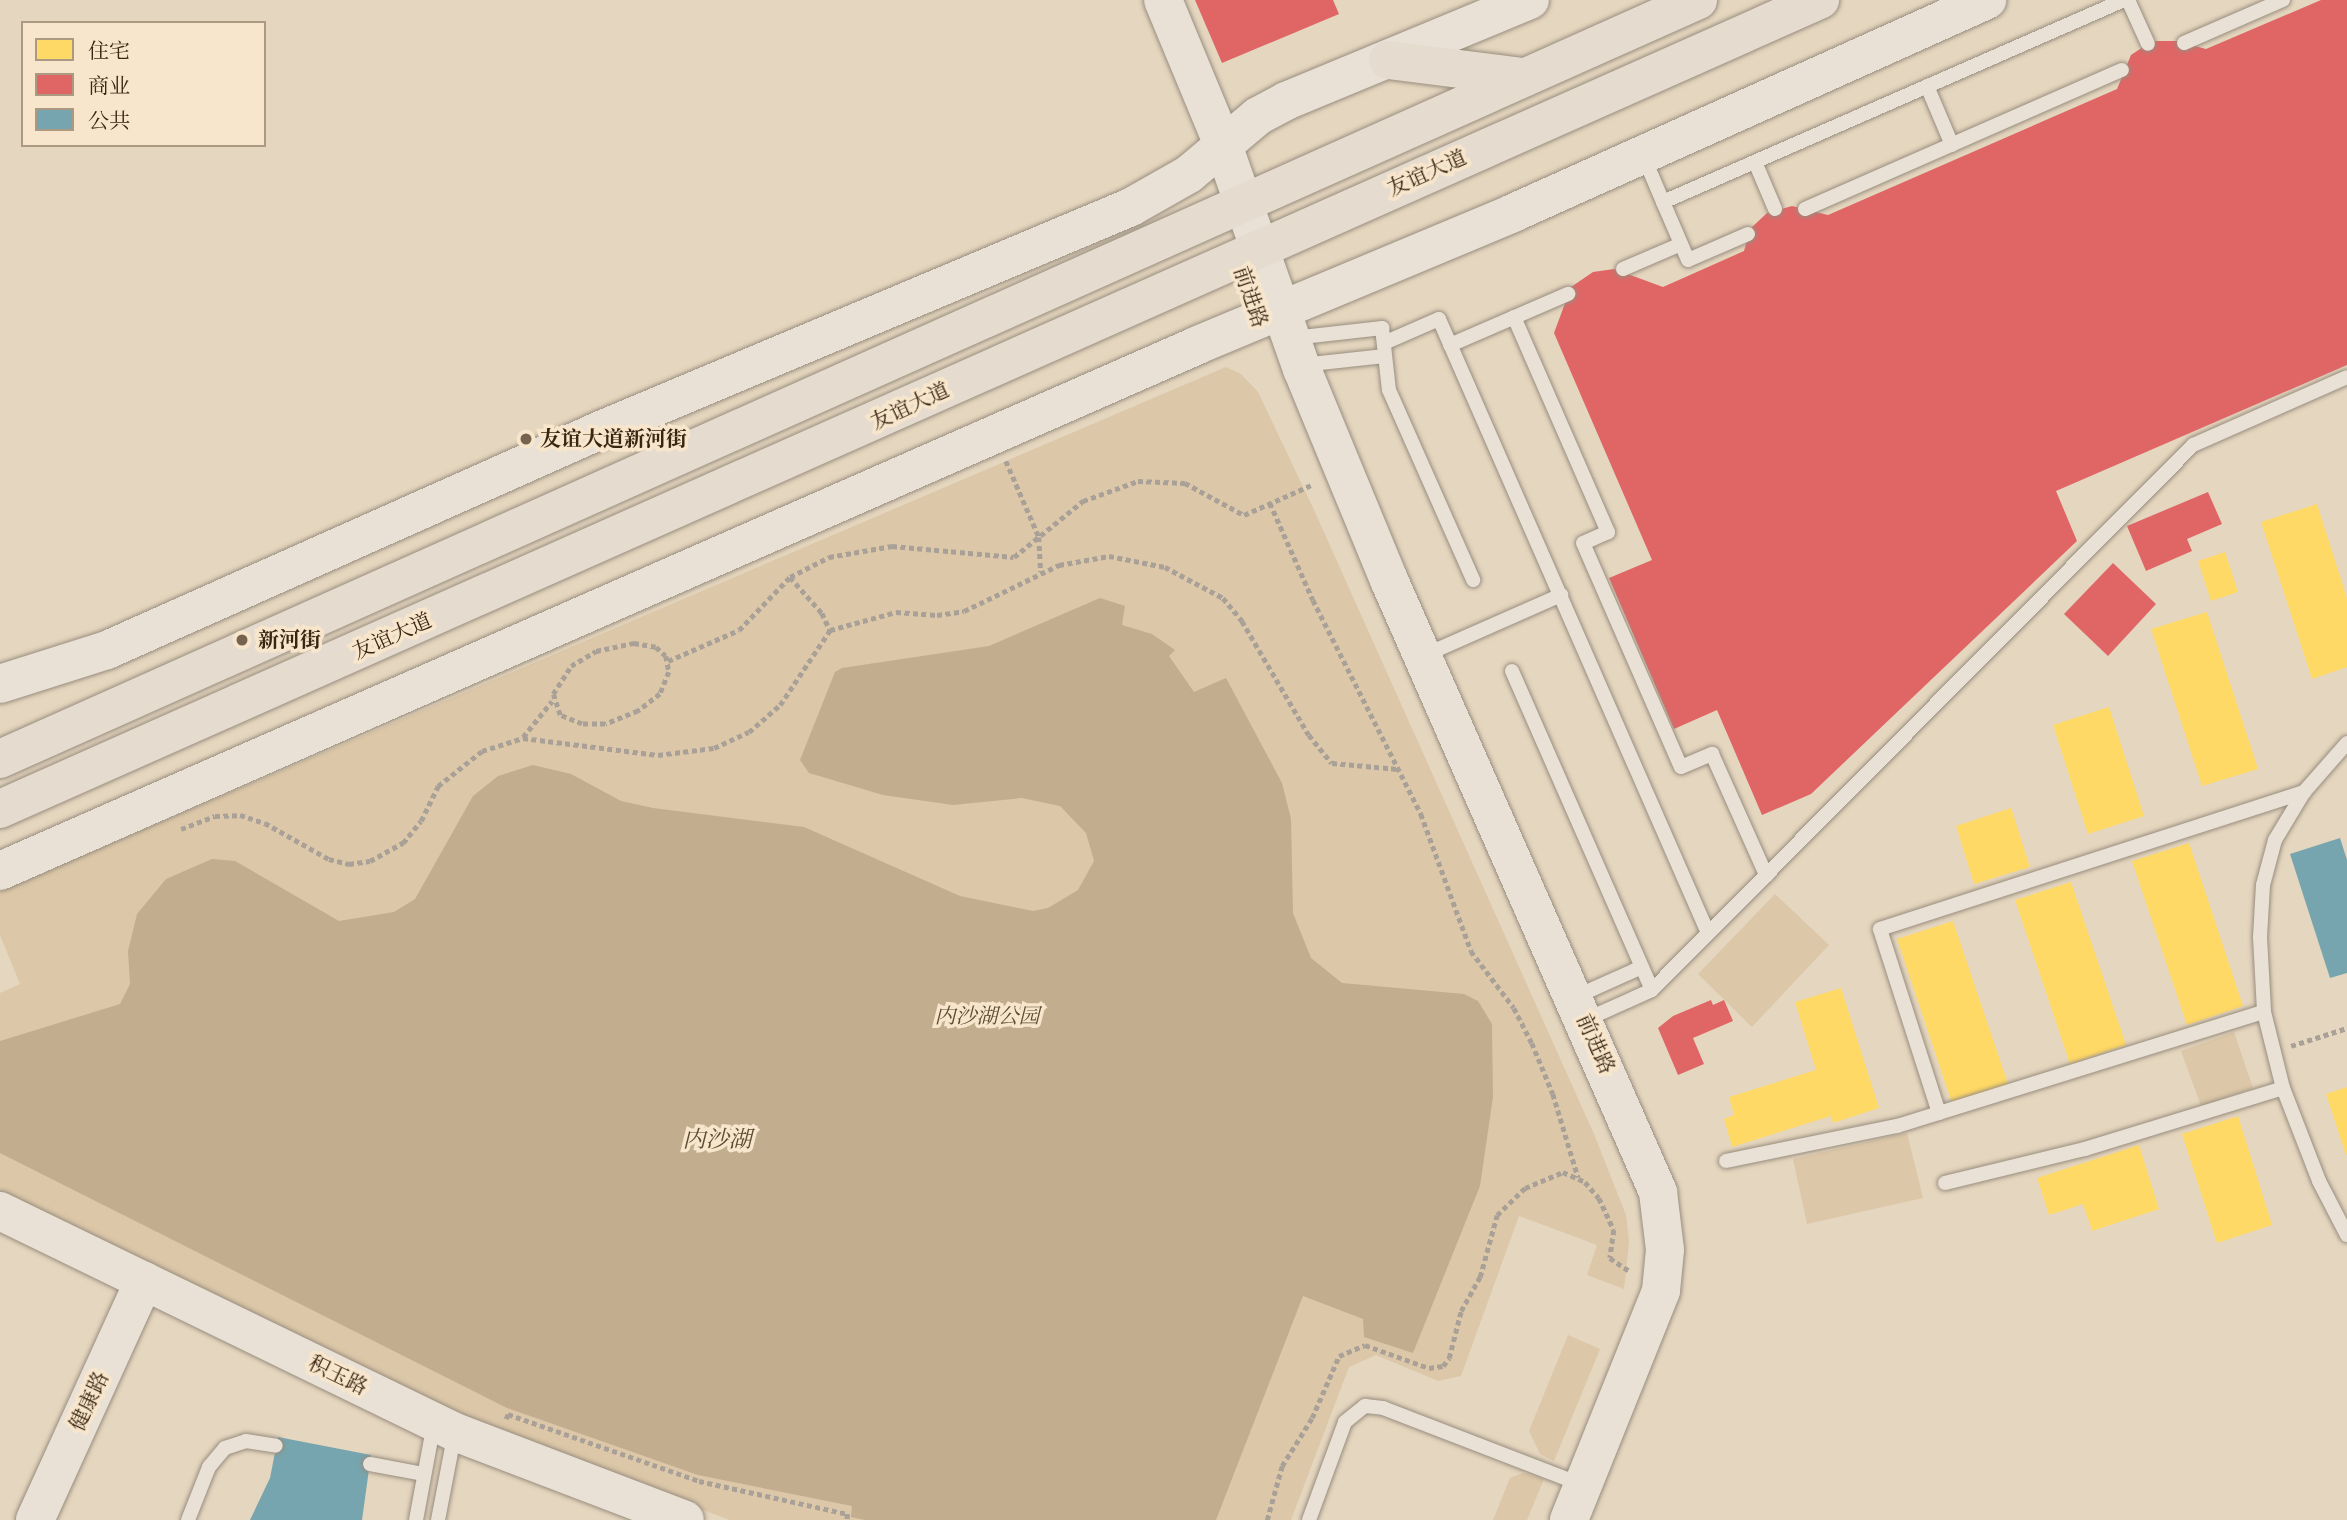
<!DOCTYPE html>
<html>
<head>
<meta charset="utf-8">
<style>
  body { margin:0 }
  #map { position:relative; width:2347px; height:1520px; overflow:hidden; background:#e5d6bf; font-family:Alegreya,"Noto Serif SC",serif }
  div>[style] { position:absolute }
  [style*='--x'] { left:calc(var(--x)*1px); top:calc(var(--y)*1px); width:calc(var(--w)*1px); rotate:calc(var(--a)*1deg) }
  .green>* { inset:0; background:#dcc7a8 }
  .water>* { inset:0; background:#c3ad8f }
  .homes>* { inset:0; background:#ffd966 }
  .shops>* { inset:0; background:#e06666 }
  .public>* { inset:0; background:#76a5af }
  .path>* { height:4.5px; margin-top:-2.25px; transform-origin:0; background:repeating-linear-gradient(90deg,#a9a197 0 5px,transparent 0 8.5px) }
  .roads { filter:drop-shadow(0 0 2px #988d7e) drop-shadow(0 0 2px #988d7e) }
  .lane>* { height:14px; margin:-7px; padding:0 7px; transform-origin:7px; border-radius:7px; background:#e9e1d6 }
  .secondary>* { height:38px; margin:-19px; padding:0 19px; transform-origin:19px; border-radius:19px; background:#e9e1d6 }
  .primary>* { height:38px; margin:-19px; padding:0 19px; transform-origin:19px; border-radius:19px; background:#e5dccf }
  .dots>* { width:19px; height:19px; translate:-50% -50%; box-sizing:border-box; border:4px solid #f8e6cc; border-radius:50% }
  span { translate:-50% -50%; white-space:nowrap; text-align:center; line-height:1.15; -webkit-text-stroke:7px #f8e6cc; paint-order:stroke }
  .street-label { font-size:21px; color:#392512 }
  .poi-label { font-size:21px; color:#392512; font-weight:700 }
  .left { translate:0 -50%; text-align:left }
  .park-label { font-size:21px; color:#604a33; font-style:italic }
  .water-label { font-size:23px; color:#5e4931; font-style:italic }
  .legend { position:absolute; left:21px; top:21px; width:245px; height:126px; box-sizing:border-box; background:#f8e6cc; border:2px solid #ac9982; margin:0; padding:9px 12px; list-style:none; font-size:21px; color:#392512 }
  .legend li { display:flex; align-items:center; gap:14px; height:35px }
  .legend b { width:35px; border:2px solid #ac9982 }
</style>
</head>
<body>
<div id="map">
  <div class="green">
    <div style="clip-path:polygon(1226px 367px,1241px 374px,1258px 392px,1314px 510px,1594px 1134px,1626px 1215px,1629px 1242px,1624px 1289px,1587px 1275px,1597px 1245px,1519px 1216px,1461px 1376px,1438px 1381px,1376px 1355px,1349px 1367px,1291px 1520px,730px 1520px,463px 1421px,0 1191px,0 993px,20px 984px,0 935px,0 891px)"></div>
    <div style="clip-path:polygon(1775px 894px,1829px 945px,1752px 1027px,1698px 974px)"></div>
    <div style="clip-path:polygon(2234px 1032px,2253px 1088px,2201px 1106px,2181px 1051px)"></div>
    <div style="clip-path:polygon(1907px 1133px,1923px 1198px,1807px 1224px,1793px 1159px)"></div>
    <div style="clip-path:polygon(1568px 1335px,1600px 1349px,1554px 1461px,1540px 1454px,1529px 1431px)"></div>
    <div style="clip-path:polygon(1523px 1473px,1544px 1479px,1527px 1520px,1493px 1520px,1510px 1478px)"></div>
  </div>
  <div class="water">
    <div style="clip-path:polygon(1100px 598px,1125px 606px,1122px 625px,1152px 634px,1175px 650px,1169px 656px,1194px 692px,1226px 678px,1282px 783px,1291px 819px,1293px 913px,1311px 958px,1342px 983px,1464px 994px,1478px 1001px,1492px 1024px,1493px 1097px,1480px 1186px,1413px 1353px,1364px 1337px,1363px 1319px,1303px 1296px,1216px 1520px,865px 1520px,851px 1517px,852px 1506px,698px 1475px,507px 1408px,0 1153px,0 1041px,120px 1004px,130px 984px,128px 951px,137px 914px,166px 879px,212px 859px,235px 861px,339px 921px,394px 912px,415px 899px,473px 796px,498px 776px,533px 765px,571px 774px,621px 801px,653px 808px,804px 827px,960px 896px,1033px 911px,1048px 908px,1078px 890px,1094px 861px,1086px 833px,1060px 806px,1022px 798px,953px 805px,883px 795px,809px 773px,800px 760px,835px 672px,842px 668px,989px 646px)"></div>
  </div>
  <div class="homes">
    <div style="clip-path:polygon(2317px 504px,2347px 598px,2347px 667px,2312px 679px,2261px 522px)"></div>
    <div style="clip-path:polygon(2225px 552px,2238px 592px,2211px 601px,2198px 561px)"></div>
    <div style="clip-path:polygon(2207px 612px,2258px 769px,2202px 786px,2151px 629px)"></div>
    <div style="clip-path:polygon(2109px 707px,2144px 816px,2088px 834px,2053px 725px)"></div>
    <div style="clip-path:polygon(2011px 808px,2030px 867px,1974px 884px,1956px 826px)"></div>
    <div style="clip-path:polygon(2189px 843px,2243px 1006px,2187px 1025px,2132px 861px)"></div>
    <div style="clip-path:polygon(2071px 882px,2126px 1045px,2070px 1064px,2015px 900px)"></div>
    <div style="clip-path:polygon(1953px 921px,2008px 1084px,1952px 1103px,1897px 939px)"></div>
    <div style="clip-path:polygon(1841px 988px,1879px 1108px,1833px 1123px,1831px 1116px,1732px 1147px,1724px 1119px,1734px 1115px,1729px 1097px,1816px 1070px,1795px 1002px)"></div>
    <div style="clip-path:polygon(2347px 1087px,2347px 1155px,2346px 1155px,2326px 1094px)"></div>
    <div style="clip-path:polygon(2238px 1116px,2272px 1225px,2217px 1243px,2182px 1134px)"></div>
    <div style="clip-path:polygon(2139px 1145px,2159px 1209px,2092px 1231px,2083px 1204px,2049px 1215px,2037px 1178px)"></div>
  </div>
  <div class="shops">
    <div style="clip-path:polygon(1195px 0,1333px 0,1339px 14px,1222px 63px)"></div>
    <div style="clip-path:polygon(2321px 0,2347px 0,2347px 365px,2056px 491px,2077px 541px,1811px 794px,1762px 815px,1717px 710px,1674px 729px,1609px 578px,1652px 560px,1554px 333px,1571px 287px,1593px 272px,1614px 269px,1663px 287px,1744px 251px,1750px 229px,1767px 213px,1792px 206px,1828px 215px,2117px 89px,2131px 55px,2152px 41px,2177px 41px,2206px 49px)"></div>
    <div style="clip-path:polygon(2208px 492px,2222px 524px,2187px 539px,2192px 551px,2146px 571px,2127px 526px)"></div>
    <div style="clip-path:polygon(2113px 563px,2156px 604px,2108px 656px,2064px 614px)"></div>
    <div style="clip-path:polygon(1711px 1000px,1713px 1005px,1724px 1000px,1733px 1021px,1693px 1038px,1704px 1064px,1678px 1075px,1658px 1028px,1673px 1016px)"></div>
  </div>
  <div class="public">
    <div style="clip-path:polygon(2340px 838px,2347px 860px,2347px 973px,2330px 978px,2290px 854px)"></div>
    <div style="clip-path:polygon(278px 1437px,371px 1455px,362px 1520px,250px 1520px,270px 1478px)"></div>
  </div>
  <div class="path">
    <div style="--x:1006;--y:461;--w:83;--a:66.5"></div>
    <div style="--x:1039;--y:537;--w:35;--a:87"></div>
    <div style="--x:1270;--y:503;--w:106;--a:66.1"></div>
    <div style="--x:1313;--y:600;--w:240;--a:63.2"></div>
    <div style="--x:1421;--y:814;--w:146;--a:69.9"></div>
    <div style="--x:1471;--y:951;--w:71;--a:53"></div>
    <div style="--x:1514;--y:1008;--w:39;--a:63"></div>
    <div style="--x:1532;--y:1043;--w:55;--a:67.6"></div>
    <div style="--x:1553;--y:1094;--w:87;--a:73.2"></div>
    <div style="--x:790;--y:577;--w:48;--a:48.4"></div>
    <div style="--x:822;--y:613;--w:19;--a:65"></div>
    <div style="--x:634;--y:643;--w:22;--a:10"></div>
    <div style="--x:656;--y:647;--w:13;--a:42"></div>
    <div style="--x:666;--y:656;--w:16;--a:79"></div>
    <div style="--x:669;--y:672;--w:24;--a:112"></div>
    <div style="--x:660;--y:694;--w:28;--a:142"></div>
    <div style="--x:638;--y:711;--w:35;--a:158"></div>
    <div style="--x:605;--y:724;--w:23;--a:180"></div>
    <div style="--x:582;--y:724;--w:24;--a:-158"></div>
    <div style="--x:560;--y:715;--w:22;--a:-108"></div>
    <div style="--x:553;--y:694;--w:33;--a:-57"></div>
    <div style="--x:571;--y:666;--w:29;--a:-31"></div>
    <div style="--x:596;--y:651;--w:39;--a:-12"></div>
    <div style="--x:668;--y:661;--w:77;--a:-23.6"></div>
    <div style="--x:739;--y:630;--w:74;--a:-46.1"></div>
    <div style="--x:790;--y:577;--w:44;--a:-27.1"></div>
    <div style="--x:829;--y:557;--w:64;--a:-9.9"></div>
    <div style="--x:892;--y:546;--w:122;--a:5.2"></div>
    <div style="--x:1014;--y:557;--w:89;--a:-39.1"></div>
    <div style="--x:1083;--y:501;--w:59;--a:-20"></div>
    <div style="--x:1138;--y:481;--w:47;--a:2.4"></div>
    <div style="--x:1185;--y:483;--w:67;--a:28.5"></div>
    <div style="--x:1244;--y:515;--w:73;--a:-24.1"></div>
    <div style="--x:523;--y:737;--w:46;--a:-51.1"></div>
    <div style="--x:181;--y:829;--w:36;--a:-21"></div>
    <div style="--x:215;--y:816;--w:25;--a:-2"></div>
    <div style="--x:240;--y:815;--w:26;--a:18"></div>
    <div style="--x:265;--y:823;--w:73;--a:29.4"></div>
    <div style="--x:329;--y:859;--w:21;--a:14"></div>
    <div style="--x:349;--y:864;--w:21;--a:-8"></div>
    <div style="--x:370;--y:861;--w:38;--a:-29"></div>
    <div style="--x:403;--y:843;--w:28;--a:-51"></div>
    <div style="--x:421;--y:821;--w:39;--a:-64"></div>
    <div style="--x:438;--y:786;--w:56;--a:-38.5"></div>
    <div style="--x:482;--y:751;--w:43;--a:-17.6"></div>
    <div style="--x:523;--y:738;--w:136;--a:7.2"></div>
    <div style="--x:658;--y:755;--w:56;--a:-7.1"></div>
    <div style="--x:714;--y:748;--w:38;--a:-25"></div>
    <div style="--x:749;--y:732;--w:41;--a:-41.1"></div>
    <div style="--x:780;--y:705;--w:90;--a:-56.3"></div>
    <div style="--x:830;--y:630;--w:68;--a:-15.3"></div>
    <div style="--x:896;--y:612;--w:41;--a:4.2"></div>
    <div style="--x:937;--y:615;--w:27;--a:-8"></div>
    <div style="--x:964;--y:611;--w:106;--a:-25.8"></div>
    <div style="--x:1059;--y:565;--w:51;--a:-10.2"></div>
    <div style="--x:1109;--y:556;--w:57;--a:11.1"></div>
    <div style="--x:1165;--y:567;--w:66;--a:28.1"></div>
    <div style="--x:1223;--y:598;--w:30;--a:50"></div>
    <div style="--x:1242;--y:621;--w:132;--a:59.6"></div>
    <div style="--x:1309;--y:735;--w:36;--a:51"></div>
    <div style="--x:1332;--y:763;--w:66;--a:5.2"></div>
    <div style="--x:2291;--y:1046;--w:59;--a:-17.8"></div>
    <div style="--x:506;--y:1419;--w:5;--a:-68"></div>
    <div style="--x:508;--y:1414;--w:202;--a:19.3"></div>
    <div style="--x:699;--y:1481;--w:153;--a:12.5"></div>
    <div style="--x:848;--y:1514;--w:6;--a:99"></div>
    <div style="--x:1267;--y:1520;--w:56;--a:-74.5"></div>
    <div style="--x:1282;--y:1466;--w:57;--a:-58"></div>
    <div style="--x:1312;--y:1418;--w:68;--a:-66.5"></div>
    <div style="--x:1339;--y:1356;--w:28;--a:-23"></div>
    <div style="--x:1365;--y:1345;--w:68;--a:19.8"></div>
    <div style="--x:1429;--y:1368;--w:14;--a:-8"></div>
    <div style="--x:1443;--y:1366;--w:10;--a:-53"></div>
    <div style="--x:1449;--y:1358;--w:49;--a:-75.7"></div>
    <div style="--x:1461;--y:1311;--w:39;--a:-61"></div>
    <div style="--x:1480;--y:1277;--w:64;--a:-74.7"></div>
    <div style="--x:1497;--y:1215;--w:39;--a:-44"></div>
    <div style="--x:1525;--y:1188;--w:41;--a:-22.8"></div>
    <div style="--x:1563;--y:1172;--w:24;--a:24"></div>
    <div style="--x:1585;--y:1182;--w:21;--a:49"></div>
    <div style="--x:1599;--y:1198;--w:35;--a:65"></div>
    <div style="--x:1614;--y:1230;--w:28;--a:98"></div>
    <div style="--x:1610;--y:1258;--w:25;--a:34"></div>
  </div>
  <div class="roads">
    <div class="lane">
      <div style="--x:2128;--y:0;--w:48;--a:65.6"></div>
      <div style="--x:2184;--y:43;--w:108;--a:-23.5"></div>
      <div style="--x:1927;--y:86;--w:64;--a:67"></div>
      <div style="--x:1643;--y:155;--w:51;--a:66.9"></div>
      <div style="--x:1755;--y:162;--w:51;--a:66.9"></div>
      <div style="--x:1805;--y:209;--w:346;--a:-23.7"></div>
      <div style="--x:1748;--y:234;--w:65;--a:156.6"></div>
      <div style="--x:1688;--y:260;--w:63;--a:-113.3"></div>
      <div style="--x:1663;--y:202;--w:503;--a:-23.66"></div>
      <div style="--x:1623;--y:269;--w:63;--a:-23.3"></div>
      <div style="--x:1514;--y:317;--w:235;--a:66.4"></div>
      <div style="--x:1608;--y:532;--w:27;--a:156"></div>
      <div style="--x:1583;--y:543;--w:244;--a:66.4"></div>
      <div style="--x:1681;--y:767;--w:34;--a:-23"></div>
      <div style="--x:1712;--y:754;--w:133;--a:65.9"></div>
      <div style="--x:1293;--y:338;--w:90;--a:-6.4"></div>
      <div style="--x:1382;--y:328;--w:62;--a:83.6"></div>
      <div style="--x:1389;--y:390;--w:208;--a:66.1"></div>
      <div style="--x:1384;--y:343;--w:60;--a:-23.6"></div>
      <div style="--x:1439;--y:319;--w:670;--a:66.34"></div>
      <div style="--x:1450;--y:345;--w:129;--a:-23.4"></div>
      <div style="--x:1302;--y:365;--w:83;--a:-6.2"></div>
      <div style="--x:1425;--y:655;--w:149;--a:-23.8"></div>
      <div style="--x:1512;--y:671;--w:348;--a:66.3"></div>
      <div style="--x:2347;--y:743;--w:65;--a:131.3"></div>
      <div style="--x:2304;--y:792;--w:56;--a:121.1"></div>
      <div style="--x:2275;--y:840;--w:47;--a:104.9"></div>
      <div style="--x:2263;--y:885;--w:52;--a:93.3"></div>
      <div style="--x:2260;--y:937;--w:75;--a:86.9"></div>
      <div style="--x:2264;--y:1012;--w:78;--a:76"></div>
      <div style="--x:2283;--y:1088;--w:100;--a:68.8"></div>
      <div style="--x:2319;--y:1181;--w:61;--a:62.6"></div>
      <div style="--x:1575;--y:997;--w:73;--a:-24.1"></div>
      <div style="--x:1585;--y:1020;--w:73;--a:-24.1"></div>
      <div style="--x:1652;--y:990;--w:768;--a:-45.21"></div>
      <div style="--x:2193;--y:445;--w:168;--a:-23.8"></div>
      <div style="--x:1939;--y:1113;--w:193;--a:-107.8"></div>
      <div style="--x:1880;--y:929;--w:446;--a:-17.9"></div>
      <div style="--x:1726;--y:1161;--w:175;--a:-11.6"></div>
      <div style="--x:1897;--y:1126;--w:384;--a:-17.3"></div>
      <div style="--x:1945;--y:1183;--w:144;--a:-13.7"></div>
      <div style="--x:2085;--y:1149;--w:207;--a:-17.1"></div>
      <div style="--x:370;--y:1464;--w:55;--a:10.5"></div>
      <div style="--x:188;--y:1520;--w:57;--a:-68.4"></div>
      <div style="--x:209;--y:1467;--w:25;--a:-50"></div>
      <div style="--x:225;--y:1448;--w:22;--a:-18"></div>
      <div style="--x:246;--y:1441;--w:30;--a:9"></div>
      <div style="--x:416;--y:1520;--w:99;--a:-79.5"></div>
      <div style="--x:438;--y:1520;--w:90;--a:-79.1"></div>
      <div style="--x:1309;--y:1520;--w:104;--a:-69.8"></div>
      <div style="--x:1345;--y:1422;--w:26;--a:-39"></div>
      <div style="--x:1365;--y:1406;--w:18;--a:6"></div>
      <div style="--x:1383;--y:1408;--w:214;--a:21.1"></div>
    </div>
    <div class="secondary">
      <div style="--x:1163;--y:0;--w:157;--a:67.5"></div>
      <div style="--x:1223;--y:145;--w:238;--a:70.6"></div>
      <div style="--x:1302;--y:369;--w:228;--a:67.6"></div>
      <div style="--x:1389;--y:580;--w:669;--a:66.27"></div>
      <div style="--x:1658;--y:1192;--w:58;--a:83.1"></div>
      <div style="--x:1665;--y:1250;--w:41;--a:95.6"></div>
      <div style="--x:1661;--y:1291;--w:247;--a:111.9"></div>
      <div style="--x:0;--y:684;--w:112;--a:-17.6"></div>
      <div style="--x:107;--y:650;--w:543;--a:-24.02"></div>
      <div style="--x:603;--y:429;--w:573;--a:-22.8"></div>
      <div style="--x:1131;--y:207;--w:67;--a:-29.6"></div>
      <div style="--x:1189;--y:174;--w:90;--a:-40"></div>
      <div style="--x:1258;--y:116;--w:32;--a:-28"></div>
      <div style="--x:1286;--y:101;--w:264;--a:-22.5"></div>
      <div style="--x:0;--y:871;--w:1308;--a:-23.7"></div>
      <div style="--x:1198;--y:345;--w:342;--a:-22.7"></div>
      <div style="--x:1513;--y:213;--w:520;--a:-24.2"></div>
      <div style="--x:0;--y:1211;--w:506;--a:25.91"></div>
      <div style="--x:455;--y:1432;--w:246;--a:20.9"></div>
      <div style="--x:35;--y:1520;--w:263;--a:-65.5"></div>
    </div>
    <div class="primary">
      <div style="--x:1388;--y:60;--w:136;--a:7.2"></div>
      <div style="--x:0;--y:759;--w:1860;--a:-24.08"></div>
      <div style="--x:0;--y:809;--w:1992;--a:-23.97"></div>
    </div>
  </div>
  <div class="dots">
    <div style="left:526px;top:439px;background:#75634f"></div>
    <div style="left:242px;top:640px;background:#75634f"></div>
  </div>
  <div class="street-label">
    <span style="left:1427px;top:173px;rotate:-24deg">友谊大道</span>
    <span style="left:1251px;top:297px;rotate:71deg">前进路</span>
    <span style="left:910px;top:406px;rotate:-25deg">友谊大道</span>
    <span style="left:392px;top:636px;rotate:-24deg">友谊大道</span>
    <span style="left:1596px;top:1044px;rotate:66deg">前进路</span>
    <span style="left:338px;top:1375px;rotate:26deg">积玉路</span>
    <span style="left:89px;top:1401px;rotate:-65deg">健康路</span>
  </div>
  <div class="poi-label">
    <span class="left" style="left:540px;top:439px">友谊大道新河街</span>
    <span class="left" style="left:258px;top:640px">新河街</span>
  </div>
  <div class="park-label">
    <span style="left:987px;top:1016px">内沙湖公园</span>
  </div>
  <div class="water-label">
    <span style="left:717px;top:1140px">内沙湖</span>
  </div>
  <ul class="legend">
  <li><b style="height:19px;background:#ffd966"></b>住宅</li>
  <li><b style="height:19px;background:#e06666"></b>商业</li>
  <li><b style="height:19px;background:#76a5af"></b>公共</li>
  </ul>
</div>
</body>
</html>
